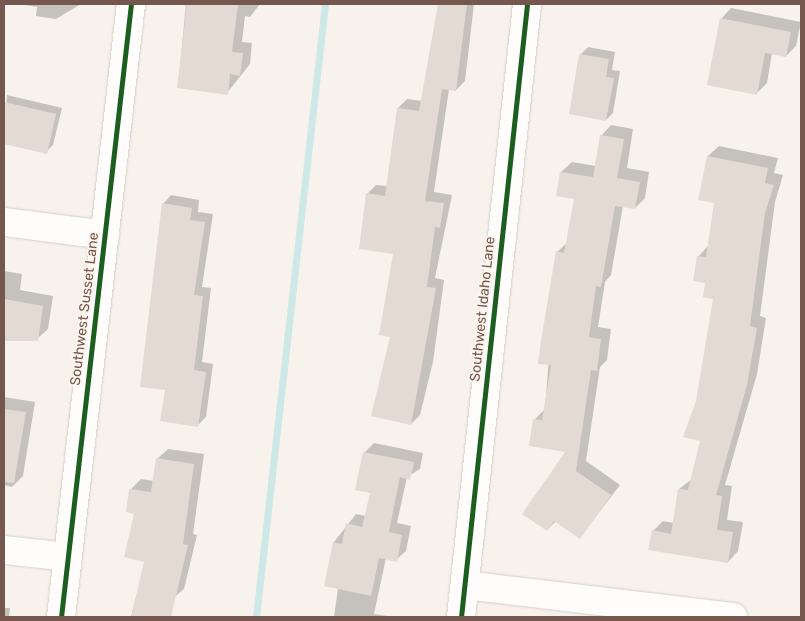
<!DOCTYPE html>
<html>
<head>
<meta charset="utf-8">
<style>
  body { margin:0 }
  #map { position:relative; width:805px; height:621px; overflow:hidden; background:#f7f2ec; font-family:Rubik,sans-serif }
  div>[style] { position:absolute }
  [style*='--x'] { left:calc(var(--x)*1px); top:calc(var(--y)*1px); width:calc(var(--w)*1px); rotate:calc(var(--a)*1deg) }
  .shadow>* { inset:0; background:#0003 }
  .stream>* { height:7px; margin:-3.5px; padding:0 3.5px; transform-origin:3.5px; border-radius:3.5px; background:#cee8e7 }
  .building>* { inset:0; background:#e4dad4 }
  .roads { filter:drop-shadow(0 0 1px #d6cdc9) drop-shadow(0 0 1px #d6cdc9) }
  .minor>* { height:28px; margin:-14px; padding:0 14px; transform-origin:14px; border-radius:14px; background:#fefdfc }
  .cycleway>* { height:5px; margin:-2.5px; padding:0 2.5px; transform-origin:2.5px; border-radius:2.5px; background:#1b5e20 }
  span { translate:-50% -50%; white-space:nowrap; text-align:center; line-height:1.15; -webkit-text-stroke:4px #fef6ef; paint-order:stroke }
  .street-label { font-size:14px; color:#75574d }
  .frame { position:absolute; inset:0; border:5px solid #75574d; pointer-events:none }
</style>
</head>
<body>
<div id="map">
  <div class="shadow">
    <div style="clip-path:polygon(19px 4px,81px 4px,56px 19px,36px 16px,37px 7px)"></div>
    <div style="clip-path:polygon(186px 4px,260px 4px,250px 17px,245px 16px,242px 42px,252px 43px,250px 64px,227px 93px,178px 87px)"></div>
    <div style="clip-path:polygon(439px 4px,474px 4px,465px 81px,456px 90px,449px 89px,434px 192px,452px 195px,435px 278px,444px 280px,433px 362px,420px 415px,411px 424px,392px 336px,395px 253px,367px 194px,376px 185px,387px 186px,398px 108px,407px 99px,422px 101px)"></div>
    <div style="clip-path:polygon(731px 8px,801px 22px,796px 46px,786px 56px,772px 53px,767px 83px,756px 94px,721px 19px)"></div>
    <div style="clip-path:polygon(588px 47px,615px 52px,612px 70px,620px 71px,613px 113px,606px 120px,581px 54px)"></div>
    <div style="clip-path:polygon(7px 95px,62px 108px,53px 145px,46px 152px,4px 142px)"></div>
    <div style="clip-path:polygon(611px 125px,633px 129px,627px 168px,649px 172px,645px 198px,635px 208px,623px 206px,611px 275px,605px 282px,598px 327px,611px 329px,607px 360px,600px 367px,586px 461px,620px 485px,580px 537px,556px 521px,547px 530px,567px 451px,535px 419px,545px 409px,557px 252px,568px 242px,575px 198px,557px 195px,561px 172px,572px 162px,596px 166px,601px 136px)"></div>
    <div style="clip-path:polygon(719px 146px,778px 158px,774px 173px,783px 175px,775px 202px,760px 316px,766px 318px,757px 374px,725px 485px,732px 486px,727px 520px,743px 522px,738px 551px,728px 562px,653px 531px,663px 521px,674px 523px,679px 489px,692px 479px,702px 440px,697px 401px,714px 298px,698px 257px,708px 246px,715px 202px,708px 156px)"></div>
    <div style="clip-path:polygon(171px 195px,199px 200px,198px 212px,213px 214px,202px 287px,211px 288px,202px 362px,213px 364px,206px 417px,198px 425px,166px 389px,163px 204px)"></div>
    <div style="clip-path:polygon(4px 271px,22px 274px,20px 290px,53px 296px,48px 329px,37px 339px,4px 340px)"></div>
    <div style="clip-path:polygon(4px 397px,35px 402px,23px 476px,12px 487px,4px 485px)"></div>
    <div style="clip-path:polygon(374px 443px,423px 453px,420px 469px,407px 477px,397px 523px,411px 526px,406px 551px,396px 560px,386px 558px,374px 614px,394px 617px,334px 617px,338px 588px,326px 585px,334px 542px,356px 514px,366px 516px,371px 492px,364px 453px)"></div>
    <div style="clip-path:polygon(168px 449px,204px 454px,193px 534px,197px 535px,184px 589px,172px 599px,167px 617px,131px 617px,145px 562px,131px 489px,141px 479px,154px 481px,157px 459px)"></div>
    <div style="clip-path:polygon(4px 608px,10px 608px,9px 617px,4px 617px)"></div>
  </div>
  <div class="stream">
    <div style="--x:256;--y:617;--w:617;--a:-83.58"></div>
  </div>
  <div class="building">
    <div style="clip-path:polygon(187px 4px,238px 4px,232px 52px,243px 53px,240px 76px,230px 74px,228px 95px,177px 88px)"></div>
    <div style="clip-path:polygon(438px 4px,467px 4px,456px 91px,442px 89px,425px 201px,444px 203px,440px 228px,435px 227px,427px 287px,436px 288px,411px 425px,371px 416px,390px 337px,379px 335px,393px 254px,359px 249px,366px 193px,385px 196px,397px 108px,419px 111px)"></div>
    <div style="clip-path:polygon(720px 18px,791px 32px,786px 57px,765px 53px,757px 95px,707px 85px)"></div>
    <div style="clip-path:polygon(579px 54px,609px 59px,606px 77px,614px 78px,606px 121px,569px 114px)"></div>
    <div style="clip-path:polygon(4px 102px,56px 114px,47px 154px,4px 144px)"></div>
    <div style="clip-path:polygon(600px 135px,624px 139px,617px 178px,640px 182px,635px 209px,615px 206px,601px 287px,596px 286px,589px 337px,601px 339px,597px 371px,591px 370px,576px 471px,611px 495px,580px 539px,554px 521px,547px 531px,522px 514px,565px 452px,529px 446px,533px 419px,542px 420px,551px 365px,538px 364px,541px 341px,556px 251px,564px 253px,574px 199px,556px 196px,560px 172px,593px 177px)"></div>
    <div style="clip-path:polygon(707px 156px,768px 168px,765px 183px,774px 185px,765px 213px,750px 326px,757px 328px,747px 385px,716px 495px,722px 496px,717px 530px,733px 532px,728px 563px,648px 550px,652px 530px,671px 534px,678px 489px,688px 490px,700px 441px,683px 437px,696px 401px,713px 299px,703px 297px,705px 283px,693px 281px,697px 256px,706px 257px,714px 203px,698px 200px)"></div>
    <div style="clip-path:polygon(162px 203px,192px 208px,190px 220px,205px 222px,194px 295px,203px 296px,194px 370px,206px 372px,198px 427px,160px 421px,165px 390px,140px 387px)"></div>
    <div style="clip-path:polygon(4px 299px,43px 306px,38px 341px,4px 341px)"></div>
    <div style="clip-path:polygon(4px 409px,26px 412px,14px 483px,4px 482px)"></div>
    <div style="clip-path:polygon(363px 452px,414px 462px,410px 480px,400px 477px,389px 532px,402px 535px,397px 562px,379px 558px,371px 596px,324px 586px,333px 542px,342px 544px,346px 523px,362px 527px,370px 493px,355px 490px)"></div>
    <div style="clip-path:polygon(156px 458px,194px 464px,183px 544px,188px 545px,171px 617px,131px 617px,144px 562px,124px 557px,134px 514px,126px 512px,129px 489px,151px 492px)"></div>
  </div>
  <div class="roads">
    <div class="minor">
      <div style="--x:4;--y:222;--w:102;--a:7.3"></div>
      <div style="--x:4;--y:550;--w:64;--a:6.2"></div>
      <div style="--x:465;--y:585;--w:270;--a:6.8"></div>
      <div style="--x:61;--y:617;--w:617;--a:-83.49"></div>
      <div style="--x:461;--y:617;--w:617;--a:-83.85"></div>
    </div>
  </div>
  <div class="cycleway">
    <div style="--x:61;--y:617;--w:617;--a:-83.49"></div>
    <div style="--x:461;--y:617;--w:617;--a:-83.85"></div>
  </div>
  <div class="street-label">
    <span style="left:85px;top:309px;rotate:-83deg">Southwest Susset Lane</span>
    <span style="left:483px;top:309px;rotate:-84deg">Southwest Idaho Lane</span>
  </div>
  <div class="frame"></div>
</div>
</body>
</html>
